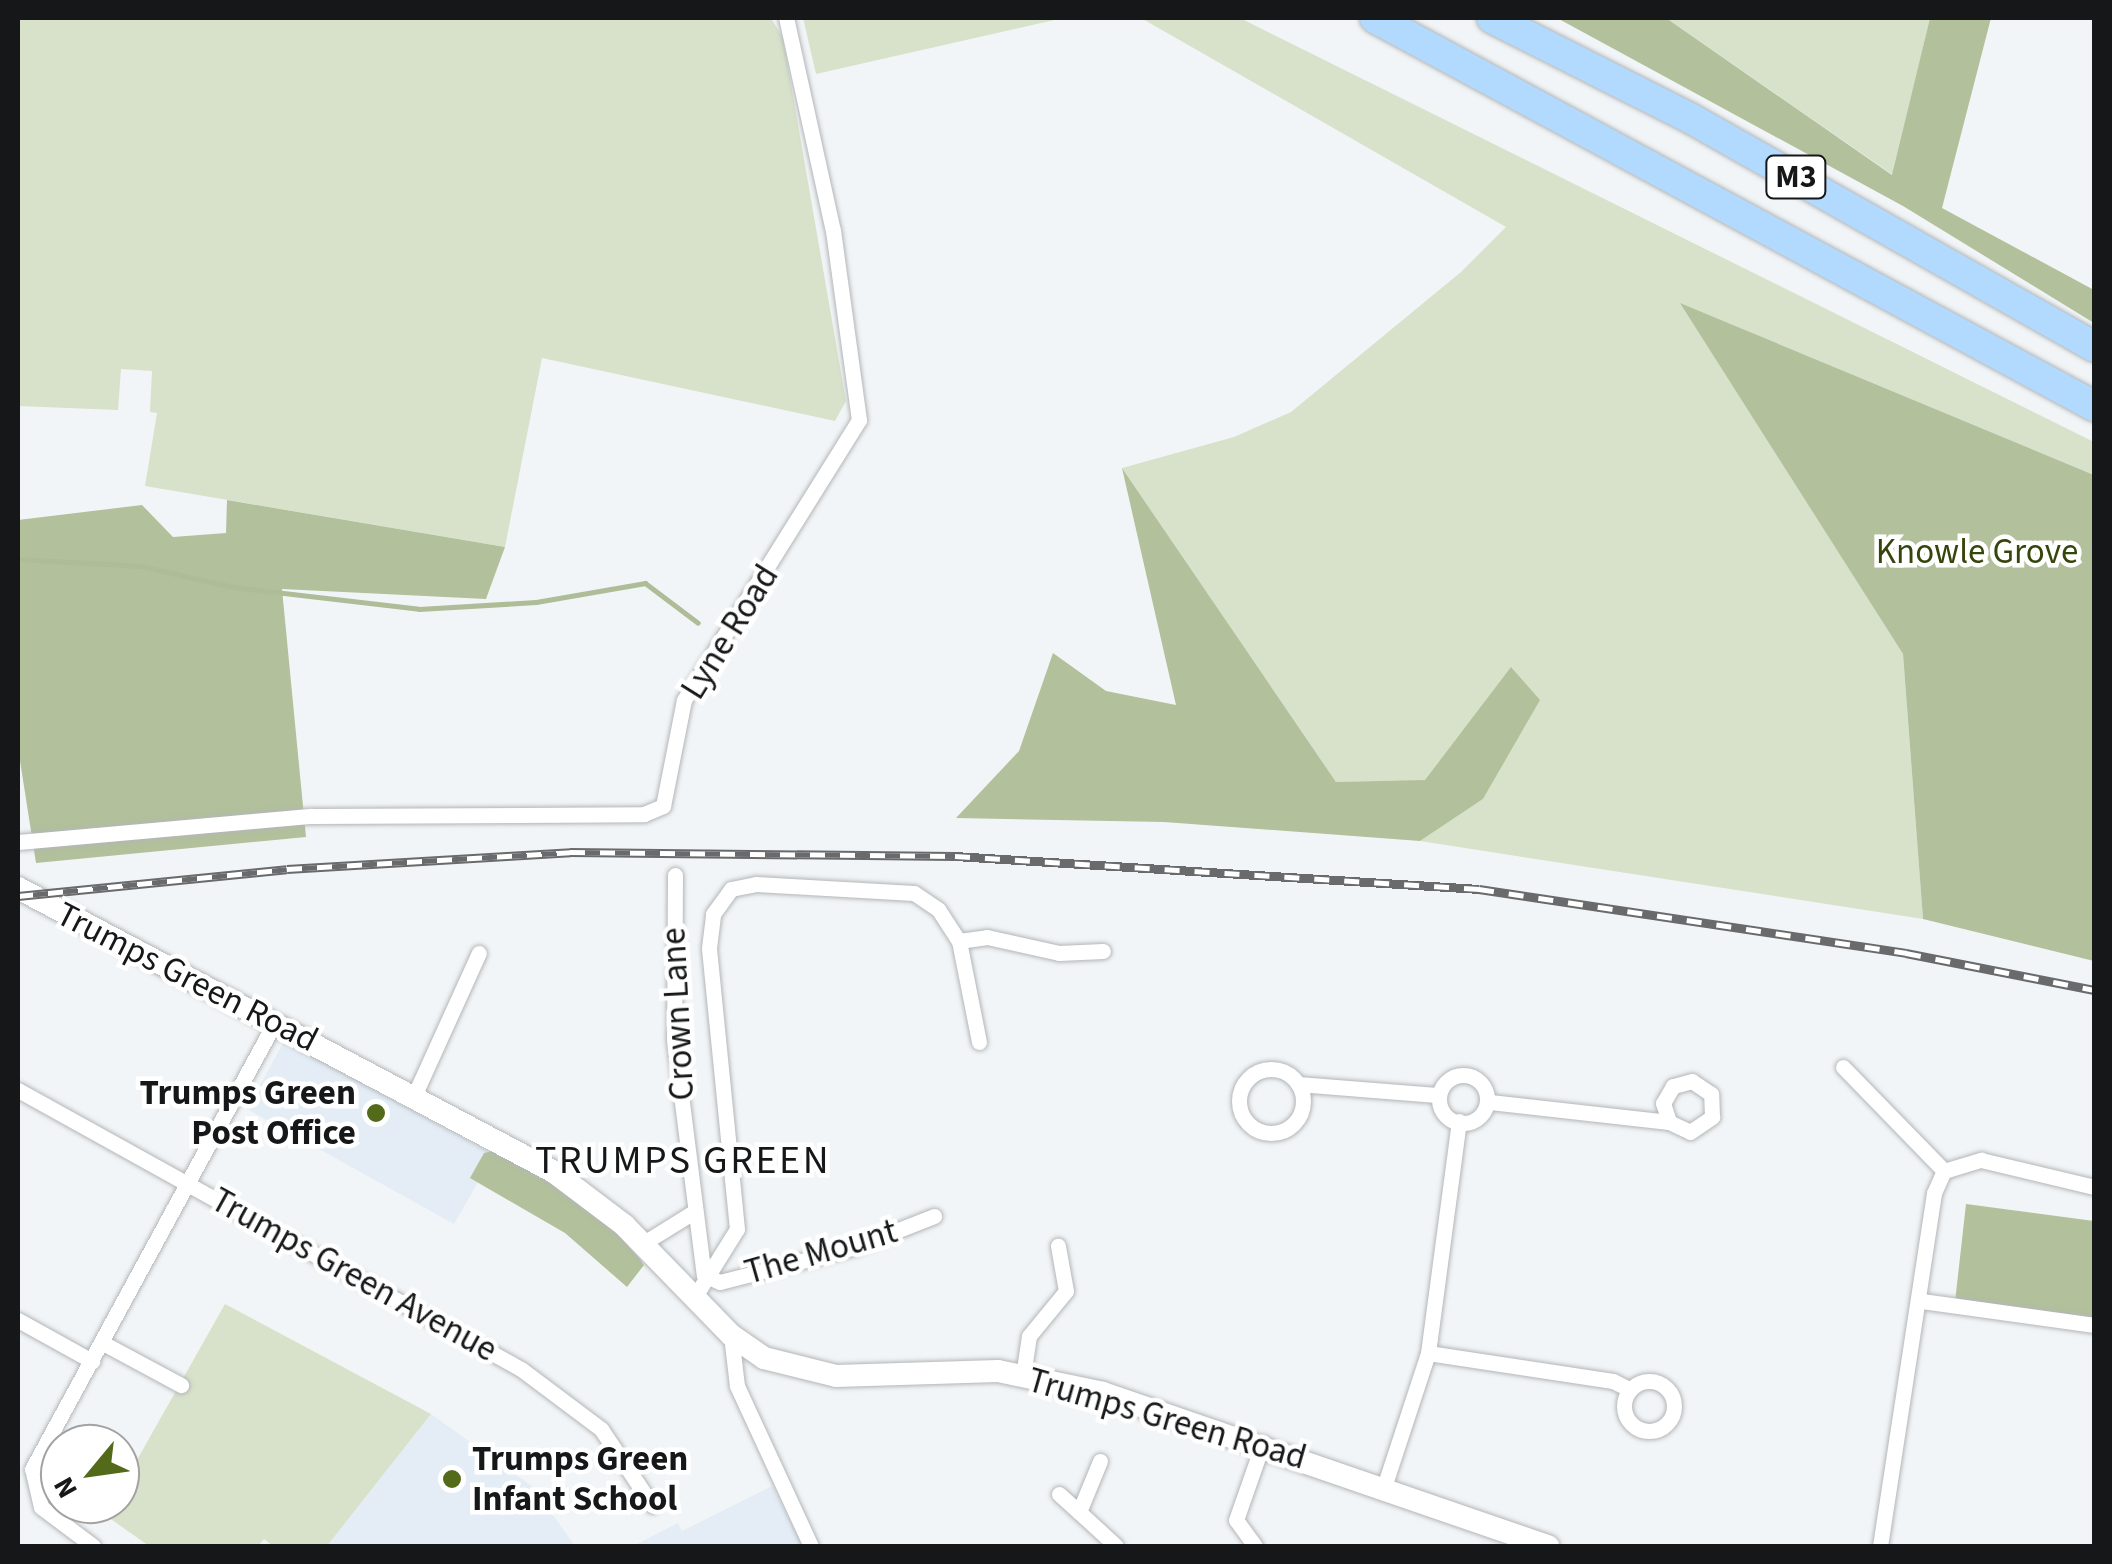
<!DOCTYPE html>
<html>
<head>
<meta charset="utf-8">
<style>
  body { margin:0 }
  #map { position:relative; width:2112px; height:1564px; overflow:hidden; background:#f2f5f7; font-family:"Source Sans 3",sans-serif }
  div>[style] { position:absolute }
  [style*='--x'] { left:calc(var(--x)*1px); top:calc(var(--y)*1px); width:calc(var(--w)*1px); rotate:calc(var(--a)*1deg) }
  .built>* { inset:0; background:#e4edf6 }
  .green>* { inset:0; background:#d8e2ca }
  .forest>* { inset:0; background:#b2c09b }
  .stream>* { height:5px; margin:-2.5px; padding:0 2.5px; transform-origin:2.5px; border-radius:2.5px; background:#aebc98 }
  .roads { filter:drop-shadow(0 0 2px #b3b6b8) drop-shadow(0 0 2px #b3b6b8) }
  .street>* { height:15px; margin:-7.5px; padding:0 7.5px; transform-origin:7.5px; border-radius:7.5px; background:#fff }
  .street>.ring { margin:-7.5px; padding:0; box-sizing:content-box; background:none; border:15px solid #fff; border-radius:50% }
  .secondary>* { height:22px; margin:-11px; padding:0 11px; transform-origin:11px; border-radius:11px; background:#fff }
  .highway>* { height:30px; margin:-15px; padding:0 15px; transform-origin:15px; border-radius:15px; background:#b2daff }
  .rail>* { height:9px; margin-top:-4.5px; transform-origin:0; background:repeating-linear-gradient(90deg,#fff 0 15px,#686a6b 0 30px); box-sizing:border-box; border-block:2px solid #686a6b }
  .dots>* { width:28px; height:28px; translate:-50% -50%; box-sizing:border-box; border:5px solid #fff; border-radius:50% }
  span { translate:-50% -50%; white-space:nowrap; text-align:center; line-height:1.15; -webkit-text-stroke:9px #fff; paint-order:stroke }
  .shield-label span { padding:2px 8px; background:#fff; border:2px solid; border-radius:8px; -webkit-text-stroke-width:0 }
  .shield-label { font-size:32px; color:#161718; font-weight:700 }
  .park-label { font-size:35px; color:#35460c }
  .street-label { font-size:35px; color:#161718 }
  .poi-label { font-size:35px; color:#161718; font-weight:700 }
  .right { translate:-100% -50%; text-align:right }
  .left { translate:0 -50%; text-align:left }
  .quarter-label { font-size:40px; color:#161718; letter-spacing:2.5px }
  .frame { position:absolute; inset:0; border:20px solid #161718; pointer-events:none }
  .north { position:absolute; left:40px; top:1424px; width:100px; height:100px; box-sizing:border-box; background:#fff; border:2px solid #a2a2a3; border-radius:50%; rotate:241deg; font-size:28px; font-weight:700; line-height:40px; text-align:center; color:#161718 }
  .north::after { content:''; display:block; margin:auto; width:35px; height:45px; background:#526a1a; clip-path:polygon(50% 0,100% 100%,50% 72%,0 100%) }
</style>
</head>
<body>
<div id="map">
  <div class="built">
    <div style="clip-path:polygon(284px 1041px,494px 1155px,454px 1224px,247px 1109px)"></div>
    <div style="clip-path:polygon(431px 1414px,533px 1487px,575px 1546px,327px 1546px)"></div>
    <div style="clip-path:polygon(772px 1486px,803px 1546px,633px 1546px,678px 1523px,682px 1531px)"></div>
  </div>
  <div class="green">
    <div style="clip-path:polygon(18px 18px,771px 18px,783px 38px,846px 401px,835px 421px,542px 358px,505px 547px,145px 486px,157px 413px,150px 412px,152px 371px,121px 369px,118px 410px,18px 406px)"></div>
    <div style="clip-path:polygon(803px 18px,1063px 18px,816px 74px)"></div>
    <div style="clip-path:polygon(1141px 18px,1240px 18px,2094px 442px,2094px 475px,1682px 304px,1903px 654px,1923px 919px,1420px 841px,1483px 799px,1539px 700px,1512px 668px,1425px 781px,1336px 782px,1122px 468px,1234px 437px,1291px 412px,1461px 272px,1506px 227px)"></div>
    <div style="clip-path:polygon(1666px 18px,1930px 18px,1893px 175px)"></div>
    <div style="clip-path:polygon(225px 1304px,431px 1414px,327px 1546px,273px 1546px,264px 1539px,258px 1546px,149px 1546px,105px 1515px,120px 1504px,120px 1490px)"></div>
  </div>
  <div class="forest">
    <div style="clip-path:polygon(1557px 18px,1666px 18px,1892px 175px,1930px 18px,1991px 18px,1942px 208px,2094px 290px,2094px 323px,1903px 206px)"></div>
    <div style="clip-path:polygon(1680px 303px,2094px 475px,2094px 961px,1923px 919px,1903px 654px)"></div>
    <div style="clip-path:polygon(1122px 468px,1336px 782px,1425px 780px,1511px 667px,1540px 700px,1483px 799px,1420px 841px,1164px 822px,956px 818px,1019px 751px,1053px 653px,1106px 691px,1176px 705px)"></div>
    <div style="clip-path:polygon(227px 500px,505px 547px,486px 599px,282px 589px,306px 837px,36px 863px,18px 748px,18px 520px,142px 505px,173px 537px,226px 533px)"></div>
    <div style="clip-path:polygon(501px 1149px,601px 1216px,640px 1259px,644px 1265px,627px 1287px,565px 1233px,470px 1178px,484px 1153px)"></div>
    <div style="clip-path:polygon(1966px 1204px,2094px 1221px,2094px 1320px,1955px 1302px)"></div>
  </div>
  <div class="stream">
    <div style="--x:18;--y:559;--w:123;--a:3.3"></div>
    <div style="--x:141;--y:566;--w:94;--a:12.9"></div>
    <div style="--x:233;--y:587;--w:187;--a:6.7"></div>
    <div style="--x:419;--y:609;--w:117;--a:-3.4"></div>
    <div style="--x:536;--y:602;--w:111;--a:-9.9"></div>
    <div style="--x:645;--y:583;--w:66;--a:37"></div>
  </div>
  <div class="roads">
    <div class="street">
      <div style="--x:18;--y:842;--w:295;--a:-5.1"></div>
      <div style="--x:312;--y:816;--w:332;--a:-0.3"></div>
      <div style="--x:644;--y:814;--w:21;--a:-23"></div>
      <div style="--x:663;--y:806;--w:108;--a:-78.8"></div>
      <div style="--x:684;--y:700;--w:330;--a:-58"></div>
      <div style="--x:859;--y:420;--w:191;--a:-97.8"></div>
      <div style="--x:833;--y:231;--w:218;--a:-102.4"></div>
      <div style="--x:675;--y:875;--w:164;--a:90.3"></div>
      <div style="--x:674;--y:1039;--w:238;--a:82.8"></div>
      <div style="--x:704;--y:1275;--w:17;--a:24"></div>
      <div style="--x:720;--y:1282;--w:139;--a:-14.5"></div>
      <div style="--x:855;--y:1247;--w:85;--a:-21.4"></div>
      <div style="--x:959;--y:941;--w:28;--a:-8"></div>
      <div style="--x:987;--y:937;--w:74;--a:12.5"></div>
      <div style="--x:1059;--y:953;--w:44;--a:-2.6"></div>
      <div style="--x:1843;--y:1067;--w:145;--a:45.8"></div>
      <div class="ring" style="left:1239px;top:1069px;width:49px;height:49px"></div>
      <div class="ring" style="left:1439px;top:1075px;width:33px;height:33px"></div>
      <div style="--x:1298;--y:1084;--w:139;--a:4.5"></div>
      <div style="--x:18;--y:1090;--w:575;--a:29.02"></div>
      <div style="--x:521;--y:1369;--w:100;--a:36.9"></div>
      <div style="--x:601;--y:1429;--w:92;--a:56.1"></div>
      <div style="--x:414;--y:1096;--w:157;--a:-65.6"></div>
      <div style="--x:1490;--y:1102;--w:180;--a:6.4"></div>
      <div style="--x:1669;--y:1122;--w:23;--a:25"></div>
      <div style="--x:1690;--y:1132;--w:27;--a:-34"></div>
      <div style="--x:1712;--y:1117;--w:23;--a:-92"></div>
      <div style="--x:1711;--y:1094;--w:23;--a:-146"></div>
      <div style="--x:1692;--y:1081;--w:20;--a:165"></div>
      <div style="--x:1673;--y:1086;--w:20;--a:120"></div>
      <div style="--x:1663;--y:1103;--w:20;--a:72"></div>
      <div style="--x:642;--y:1244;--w:59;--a:-31.8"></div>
      <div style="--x:694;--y:1298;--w:81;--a:-58.1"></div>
      <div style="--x:737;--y:1229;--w:282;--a:-95.7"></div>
      <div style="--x:709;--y:948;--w:34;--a:-83"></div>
      <div style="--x:713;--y:914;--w:31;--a:-54"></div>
      <div style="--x:731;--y:889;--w:25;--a:-11"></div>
      <div style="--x:756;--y:884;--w:158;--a:3.3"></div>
      <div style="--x:914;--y:893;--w:29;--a:34"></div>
      <div style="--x:938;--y:909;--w:38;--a:57"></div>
      <div style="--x:959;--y:941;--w:103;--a:78.8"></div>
      <div style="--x:1922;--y:1301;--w:174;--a:7.9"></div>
      <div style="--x:18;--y:1320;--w:85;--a:29"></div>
      <div style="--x:731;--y:1335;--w:51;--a:83.3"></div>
      <div style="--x:737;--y:1386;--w:176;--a:65.2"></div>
      <div style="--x:101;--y:1342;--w:91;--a:28.3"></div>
      <div style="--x:1428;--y:1353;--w:234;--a:-82.4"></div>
      <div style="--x:1023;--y:1376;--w:40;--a:-81.5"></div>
      <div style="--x:1029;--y:1336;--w:58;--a:-50.6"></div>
      <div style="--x:1066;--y:1291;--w:46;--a:-100.1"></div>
      <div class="ring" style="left:1624px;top:1381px;width:35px;height:35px"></div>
      <div style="--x:1100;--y:1461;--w:55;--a:112.4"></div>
      <div style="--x:1079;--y:1512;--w:50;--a:42.6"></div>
      <div style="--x:1384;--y:1487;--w:141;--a:-71.8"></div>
      <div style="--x:1428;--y:1353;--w:187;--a:8.6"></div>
      <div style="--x:1613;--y:1381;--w:18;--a:27"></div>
      <div style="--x:1059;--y:1494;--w:27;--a:42"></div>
      <div style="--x:93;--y:1546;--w:65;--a:-143.1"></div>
      <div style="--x:41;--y:1507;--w:39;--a:-103"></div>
      <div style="--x:32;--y:1469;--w:509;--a:-61.47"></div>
      <div style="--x:1255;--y:1546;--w:32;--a:-126"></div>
      <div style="--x:1236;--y:1520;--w:82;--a:-70.7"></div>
      <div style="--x:1880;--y:1546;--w:357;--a:-81.3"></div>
      <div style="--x:1934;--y:1193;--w:24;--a:-66"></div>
      <div style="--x:1944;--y:1171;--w:39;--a:-17"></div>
      <div style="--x:1981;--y:1160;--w:116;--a:13.4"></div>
    </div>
    <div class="secondary">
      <div style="--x:18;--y:888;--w:607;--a:27.92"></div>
      <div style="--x:554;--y:1172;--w:88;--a:37.1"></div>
      <div style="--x:624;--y:1225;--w:153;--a:45.8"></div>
      <div style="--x:731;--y:1335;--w:40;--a:34.9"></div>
      <div style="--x:764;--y:1358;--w:74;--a:14"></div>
      <div style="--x:836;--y:1376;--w:162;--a:-1.8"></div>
      <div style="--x:998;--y:1371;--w:107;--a:11.8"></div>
      <div style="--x:1103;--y:1393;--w:471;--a:19"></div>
    </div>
    <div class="highway">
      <div style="--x:1375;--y:18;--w:817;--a:28.35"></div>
      <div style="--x:1492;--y:18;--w:222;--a:26.8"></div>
      <div style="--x:1690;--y:118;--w:464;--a:29.5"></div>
    </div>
  </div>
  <div class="rail">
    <div style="--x:18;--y:896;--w:270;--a:-5.7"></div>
    <div style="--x:287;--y:869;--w:284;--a:-3.4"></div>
    <div style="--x:570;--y:852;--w:385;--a:0.6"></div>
    <div style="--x:955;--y:856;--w:525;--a:3.6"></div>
    <div style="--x:1479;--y:889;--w:432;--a:8.5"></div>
    <div style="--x:1906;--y:953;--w:192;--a:11.1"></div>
  </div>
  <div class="dots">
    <div style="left:376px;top:1113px;background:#526a1a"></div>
    <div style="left:452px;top:1479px;background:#526a1a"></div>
  </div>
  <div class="shield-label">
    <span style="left:1796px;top:177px">M3</span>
  </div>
  <div class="park-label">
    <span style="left:1977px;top:552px">Knowle Grove</span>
  </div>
  <div class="street-label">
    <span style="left:730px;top:632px;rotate:-58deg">Lyne Road</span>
    <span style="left:187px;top:977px;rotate:27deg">Trumps Green Road</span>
    <span style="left:678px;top:1014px;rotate:-93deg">Crown Lane</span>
    <span style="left:821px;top:1252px;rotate:-16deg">The Mount</span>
    <span style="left:354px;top:1275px;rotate:29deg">Trumps Green Avenue</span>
    <span style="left:1167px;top:1419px;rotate:16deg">Trumps Green Road</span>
  </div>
  <div class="poi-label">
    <span class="right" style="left:356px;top:1113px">Trumps Green<br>Post Office</span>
    <span class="left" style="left:472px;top:1479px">Trumps Green<br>Infant School</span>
  </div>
  <div class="quarter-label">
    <span style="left:683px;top:1161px">TRUMPS GREEN</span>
  </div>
  <div class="frame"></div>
  <div class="north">N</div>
</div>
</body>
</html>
